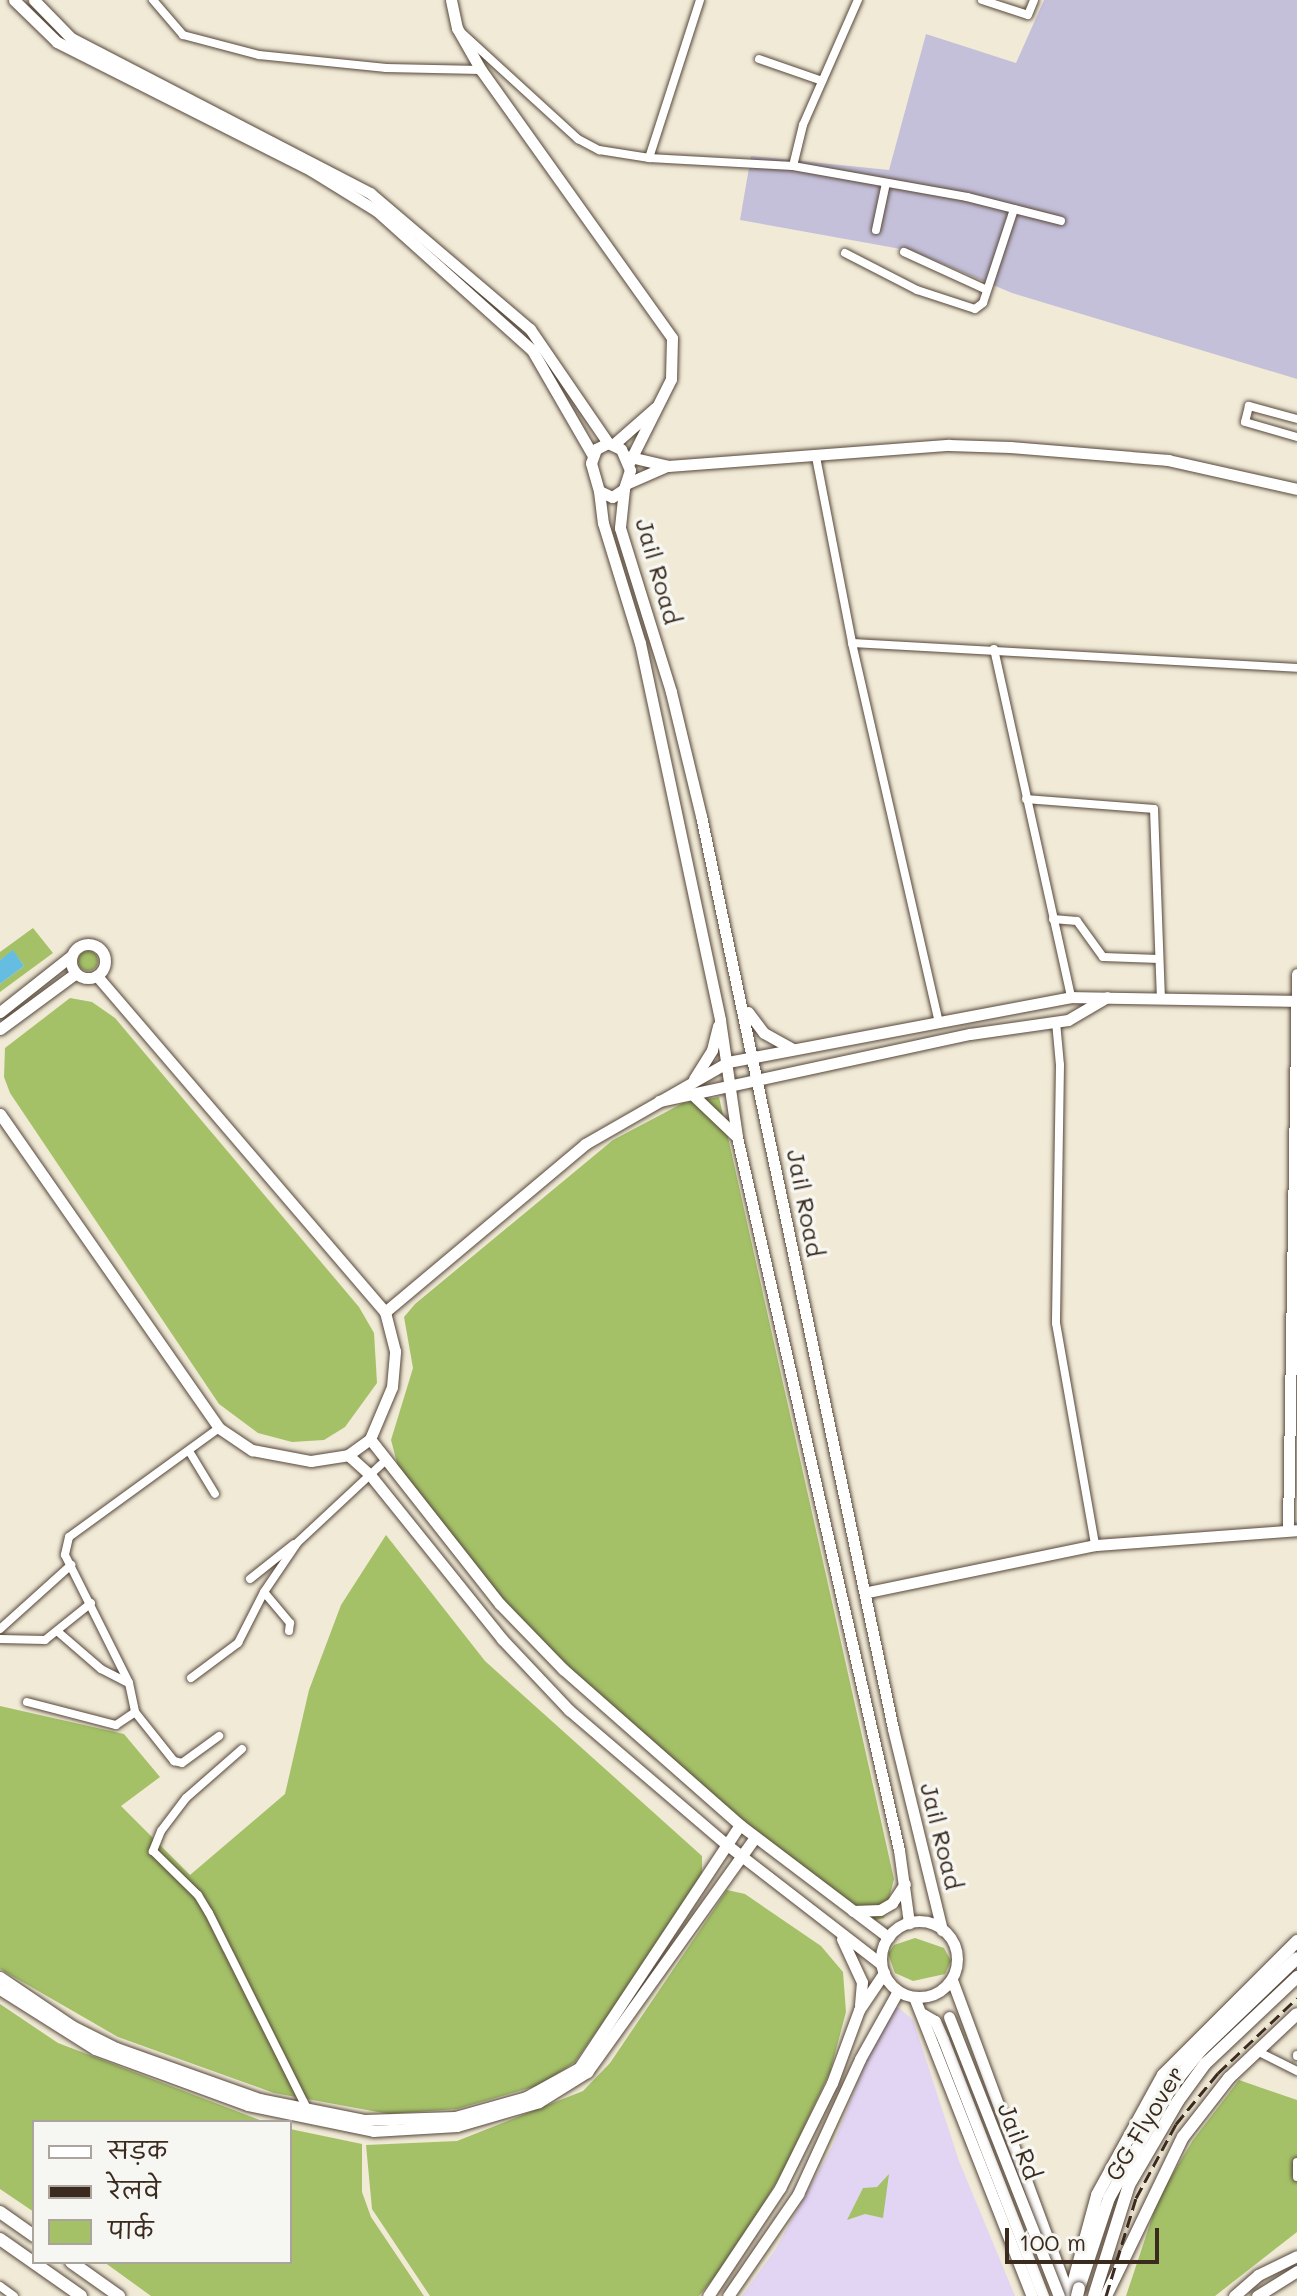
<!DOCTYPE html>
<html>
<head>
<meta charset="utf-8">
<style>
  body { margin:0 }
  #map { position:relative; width:1297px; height:2296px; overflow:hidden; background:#f1ead7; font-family:Mali,"Playpen Sans Deva",sans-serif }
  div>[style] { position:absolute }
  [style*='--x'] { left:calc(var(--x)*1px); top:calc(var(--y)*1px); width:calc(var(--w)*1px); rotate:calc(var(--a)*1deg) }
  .built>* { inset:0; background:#e2d4f3 }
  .industrial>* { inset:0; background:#c5c0da }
  .green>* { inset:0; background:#a4c168 }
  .round { border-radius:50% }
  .water>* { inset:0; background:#65bde2 }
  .roads { filter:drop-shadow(0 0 2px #56473a) drop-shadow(0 0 2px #56473a) }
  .street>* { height:8px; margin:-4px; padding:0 4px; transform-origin:4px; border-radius:4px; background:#fff }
  .secondary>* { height:11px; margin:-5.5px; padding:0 5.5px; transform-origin:5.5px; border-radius:5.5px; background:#fff }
  .secondary>.ring { margin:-5.5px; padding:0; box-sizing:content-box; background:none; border:11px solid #fff; border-radius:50% }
  .primary>* { height:12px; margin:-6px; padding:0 6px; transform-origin:6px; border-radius:6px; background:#fff }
  .rail>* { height:3px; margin-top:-1.5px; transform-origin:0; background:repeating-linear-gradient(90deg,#3b2a1e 0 12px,transparent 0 18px) }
  .bridges { filter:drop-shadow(0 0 2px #56473a) drop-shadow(0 0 2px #56473a) }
  .secondary-bridge>* { height:11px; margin:-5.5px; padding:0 5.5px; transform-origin:5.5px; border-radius:5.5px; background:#fff }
  .primary-bridge>* { height:12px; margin:-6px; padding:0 6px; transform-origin:6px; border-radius:6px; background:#fff }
  span { translate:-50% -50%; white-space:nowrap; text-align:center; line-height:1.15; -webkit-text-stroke:7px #f6f6f2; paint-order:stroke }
  .street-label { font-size:24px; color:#3b2a1e }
  .legend { position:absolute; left:32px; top:2120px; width:260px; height:144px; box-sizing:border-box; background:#f6f6f2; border:2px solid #aba49d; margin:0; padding:10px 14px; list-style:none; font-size:24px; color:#3b2a1e }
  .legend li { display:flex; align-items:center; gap:16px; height:40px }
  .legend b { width:40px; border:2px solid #aba49d }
  .scale { position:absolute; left:1005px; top:2228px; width:154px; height:36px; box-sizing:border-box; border:4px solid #3b2a1e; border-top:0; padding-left:10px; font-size:24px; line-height:28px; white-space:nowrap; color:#3b2a1e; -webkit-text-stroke:6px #f6f6f2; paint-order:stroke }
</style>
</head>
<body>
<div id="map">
  <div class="built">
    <div style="clip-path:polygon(888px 2007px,899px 2008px,913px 2020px,959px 2161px,1015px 2296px,742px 2296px,775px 2250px,832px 2147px)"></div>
  </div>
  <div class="industrial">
    <div style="clip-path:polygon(1044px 0,1297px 0,1297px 379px,1012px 293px,912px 251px,740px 220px,751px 156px,889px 170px,926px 34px,1016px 63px)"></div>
  </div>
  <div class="green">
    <div style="clip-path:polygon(33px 928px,53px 953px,0 992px,0 984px,24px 966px,13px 951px,0 960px,0 952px)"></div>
    <div class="round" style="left:78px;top:951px;width:20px;height:20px"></div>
    <div style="clip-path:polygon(70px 998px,92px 1002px,115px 1018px,359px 1307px,374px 1333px,377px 1383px,345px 1427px,324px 1440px,292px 1442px,258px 1433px,219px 1404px,10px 1093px,4px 1077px,5px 1048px)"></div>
    <div style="clip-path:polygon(719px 1097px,894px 1879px,884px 1918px,875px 1920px,717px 1807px,518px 1621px,400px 1474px,391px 1440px,413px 1368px,404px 1317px,415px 1304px,613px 1140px,683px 1103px)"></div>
    <div style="clip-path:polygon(386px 1535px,485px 1661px,702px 1856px,702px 1881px,575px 2062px,540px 2085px,457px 2109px,389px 2114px,274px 2093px,118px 2037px,0 1969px,0 1706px,124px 1734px,160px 1777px,121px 1806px,190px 1875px,285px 1794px,309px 1690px,341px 1605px)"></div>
    <div style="clip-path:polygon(727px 1890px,745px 1894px,821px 1946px,843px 1972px,846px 2012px,830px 2072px,782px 2173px,734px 2253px,699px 2296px,430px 2296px,372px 2209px,366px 2145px,457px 2141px,583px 2091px,610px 2063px)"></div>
    <div style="clip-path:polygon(915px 1938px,944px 1948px,951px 1961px,945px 1974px,913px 1981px,895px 1973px,888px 1954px,894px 1945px)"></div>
    <div style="clip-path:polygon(0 2004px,58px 2043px,265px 2122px,34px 2122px,34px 2212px,0 2189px)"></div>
    <div style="clip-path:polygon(1239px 2080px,1297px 2100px,1297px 2232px,1215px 2296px,1126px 2296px,1159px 2197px,1193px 2140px)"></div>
    <div style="clip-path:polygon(290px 2129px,362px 2144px,362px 2192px,371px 2217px,424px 2296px,151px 2296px,104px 2262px,290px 2262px)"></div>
    <div style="clip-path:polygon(889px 2174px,883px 2218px,865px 2214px,847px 2220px,863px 2188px,877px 2187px)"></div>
  </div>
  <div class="water">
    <div style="clip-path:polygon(13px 950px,24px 966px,0 984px,0 960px)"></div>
  </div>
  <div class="roads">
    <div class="street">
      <div style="--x:153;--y:0;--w:46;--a:49.4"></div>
      <div style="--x:183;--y:35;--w:79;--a:14.7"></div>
      <div style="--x:259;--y:55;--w:128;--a:5.8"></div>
      <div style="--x:386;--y:68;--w:95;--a:1.2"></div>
      <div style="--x:982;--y:0;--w:48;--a:18.1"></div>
      <div style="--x:1028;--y:15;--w:16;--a:-68"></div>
      <div style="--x:463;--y:34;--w:156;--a:42.4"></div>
      <div style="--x:578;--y:139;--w:24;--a:28"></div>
      <div style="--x:599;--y:150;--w:51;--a:9.1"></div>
      <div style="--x:649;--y:158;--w:144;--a:3.2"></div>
      <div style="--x:793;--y:166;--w:177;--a:10.1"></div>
      <div style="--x:967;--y:197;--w:97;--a:14.3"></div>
      <div style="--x:759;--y:59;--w:67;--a:19.2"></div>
      <div style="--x:649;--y:158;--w:166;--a:-72.1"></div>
      <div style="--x:793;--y:166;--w:42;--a:-76.3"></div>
      <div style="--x:803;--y:125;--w:137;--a:-66.3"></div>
      <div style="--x:876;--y:230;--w:48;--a:-78"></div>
      <div style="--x:904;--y:252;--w:91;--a:24.6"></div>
      <div style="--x:845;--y:253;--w:81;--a:27.2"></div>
      <div style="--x:917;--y:290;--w:61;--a:18.1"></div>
      <div style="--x:975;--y:309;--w:10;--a:-37"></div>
      <div style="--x:983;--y:303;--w:99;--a:-71.7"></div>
      <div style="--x:1297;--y:419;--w:50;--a:-164.8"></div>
      <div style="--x:1249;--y:406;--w:16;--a:104"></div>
      <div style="--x:1245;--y:422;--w:54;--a:16.1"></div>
      <div style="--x:816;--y:457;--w:189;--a:79"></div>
      <div style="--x:852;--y:643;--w:387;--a:77.1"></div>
      <div style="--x:852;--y:643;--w:446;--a:3.2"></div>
      <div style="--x:994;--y:649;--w:356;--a:77.5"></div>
      <div style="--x:1026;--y:799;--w:128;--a:4.5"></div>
      <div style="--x:1154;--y:809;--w:187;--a:87.9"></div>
      <div style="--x:1053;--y:919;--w:24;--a:5"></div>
      <div style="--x:1077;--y:921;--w:44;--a:54.2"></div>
      <div style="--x:1103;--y:957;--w:56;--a:2"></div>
      <div style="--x:1056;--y:1022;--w:43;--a:84.7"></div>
      <div style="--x:1060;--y:1065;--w:258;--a:90.9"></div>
      <div style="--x:1056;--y:1323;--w:225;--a:80"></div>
      <div style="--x:219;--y:1428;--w:185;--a:144"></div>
      <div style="--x:69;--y:1537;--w:18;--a:103"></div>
      <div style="--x:65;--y:1555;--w:143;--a:63.4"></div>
      <div style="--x:129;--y:1683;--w:30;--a:78"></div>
      <div style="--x:135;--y:1712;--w:63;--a:51.5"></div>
      <div style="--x:174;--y:1761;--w:8;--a:14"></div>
      <div style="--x:182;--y:1763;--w:46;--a:-36.1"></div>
      <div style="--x:189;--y:1451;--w:50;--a:58.8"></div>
      <div style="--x:250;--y:1579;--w:56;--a:-38.5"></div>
      <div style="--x:0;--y:1629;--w:96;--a:-42"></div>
      <div style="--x:57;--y:1631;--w:58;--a:40.8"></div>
      <div style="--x:101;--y:1669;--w:31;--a:27"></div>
      <div style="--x:289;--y:1631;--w:8;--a:-83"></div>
      <div style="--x:290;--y:1623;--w:40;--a:-130"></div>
      <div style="--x:264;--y:1592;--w:60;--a:-55.8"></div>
      <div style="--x:298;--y:1542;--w:119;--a:-43"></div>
      <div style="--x:0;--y:1639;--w:45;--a:1.3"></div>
      <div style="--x:45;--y:1640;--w:59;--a:-38.8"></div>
      <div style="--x:191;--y:1678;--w:59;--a:-36.7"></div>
      <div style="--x:238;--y:1643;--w:57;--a:-63"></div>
      <div style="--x:27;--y:1702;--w:92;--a:14.5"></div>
      <div style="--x:116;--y:1725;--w:23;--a:-34"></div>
      <div style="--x:242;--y:1749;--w:74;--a:138.8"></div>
      <div style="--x:186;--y:1798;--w:41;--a:127.1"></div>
      <div style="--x:161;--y:1831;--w:22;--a:112"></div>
      <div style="--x:153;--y:1851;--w:63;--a:44.4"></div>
      <div style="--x:198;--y:1895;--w:21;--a:59"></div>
      <div style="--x:209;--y:1913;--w:219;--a:63.4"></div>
      <div style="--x:1257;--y:2051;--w:45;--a:26.6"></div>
      <div style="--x:1297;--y:2055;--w:1;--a:90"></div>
      <div style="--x:1297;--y:2162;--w:15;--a:90"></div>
      <div style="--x:0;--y:2286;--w:17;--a:36"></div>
    </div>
    <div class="secondary">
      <div style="--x:14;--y:0;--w:60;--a:44.3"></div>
      <div style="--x:57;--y:42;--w:286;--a:26.8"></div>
      <div style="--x:312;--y:171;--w:76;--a:31.6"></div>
      <div style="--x:377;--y:211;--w:208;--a:41.9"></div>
      <div style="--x:532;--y:350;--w:120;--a:60"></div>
      <div style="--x:34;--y:0;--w:53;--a:45.8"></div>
      <div style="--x:71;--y:38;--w:337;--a:27.4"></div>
      <div style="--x:370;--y:193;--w:210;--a:40.4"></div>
      <div style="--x:530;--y:329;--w:138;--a:55.6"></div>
      <div style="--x:451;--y:0;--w:29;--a:78"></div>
      <div style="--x:457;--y:28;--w:48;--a:60.3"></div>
      <div style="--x:481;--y:70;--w:329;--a:54.5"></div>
      <div style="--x:672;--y:338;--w:41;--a:91.4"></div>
      <div style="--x:671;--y:379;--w:94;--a:116.6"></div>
      <div style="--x:608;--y:443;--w:14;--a:25"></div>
      <div style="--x:621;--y:449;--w:23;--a:67"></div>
      <div style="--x:630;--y:470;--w:20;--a:108"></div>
      <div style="--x:624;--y:489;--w:14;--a:146"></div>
      <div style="--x:612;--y:497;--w:14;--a:-155"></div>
      <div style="--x:599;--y:491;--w:29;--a:-106"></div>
      <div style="--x:591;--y:463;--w:15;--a:-70"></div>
      <div style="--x:596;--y:449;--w:13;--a:-27"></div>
      <div style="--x:614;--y:444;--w:55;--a:-41.3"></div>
      <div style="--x:626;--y:456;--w:43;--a:13.4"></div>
      <div style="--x:668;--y:466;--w:282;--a:-4.3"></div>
      <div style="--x:949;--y:445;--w:61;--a:1.9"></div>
      <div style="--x:1010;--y:447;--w:159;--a:4.7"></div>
      <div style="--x:1168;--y:460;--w:132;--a:12.7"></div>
      <div style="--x:628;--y:483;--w:43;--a:-23.6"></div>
      <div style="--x:624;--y:489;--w:39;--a:96"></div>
      <div style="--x:620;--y:528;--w:172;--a:72.7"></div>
      <div style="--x:671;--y:692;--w:128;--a:76.4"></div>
      <div style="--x:701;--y:816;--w:933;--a:78.12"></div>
      <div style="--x:893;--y:1729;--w:207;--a:76.3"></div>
      <div style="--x:599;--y:491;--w:32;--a:83"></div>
      <div style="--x:603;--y:523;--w:126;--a:72.9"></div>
      <div style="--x:640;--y:643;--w:385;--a:78"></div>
      <div style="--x:720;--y:1020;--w:118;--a:81.7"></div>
      <div style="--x:737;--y:1137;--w:731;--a:77.2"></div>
      <div style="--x:899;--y:1850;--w:74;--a:82.2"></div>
      <div class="ring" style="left:71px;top:944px;width:23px;height:23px"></div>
      <div style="--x:0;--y:1012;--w:90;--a:-38.3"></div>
      <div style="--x:748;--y:1012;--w:26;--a:53"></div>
      <div style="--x:764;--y:1033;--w:33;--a:29"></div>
      <div style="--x:0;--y:1029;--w:94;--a:-36.4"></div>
      <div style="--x:694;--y:1079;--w:34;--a:-58"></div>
      <div style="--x:712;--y:1050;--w:25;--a:-76"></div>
      <div style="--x:692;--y:1094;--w:62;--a:43.7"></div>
      <div style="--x:659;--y:1101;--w:318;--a:-12.2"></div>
      <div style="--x:970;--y:1034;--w:99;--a:-8.1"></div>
      <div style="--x:1068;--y:1020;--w:45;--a:-30.5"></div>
      <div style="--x:0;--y:1114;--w:383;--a:55.1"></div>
      <div style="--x:219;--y:1428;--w:40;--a:34"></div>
      <div style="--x:252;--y:1450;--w:60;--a:10.6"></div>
      <div style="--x:311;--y:1461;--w:37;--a:-9"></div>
      <div style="--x:348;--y:1455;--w:27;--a:-36"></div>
      <div style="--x:370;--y:1439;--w:56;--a:-67.1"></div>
      <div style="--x:392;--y:1387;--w:36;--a:-85"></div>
      <div style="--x:395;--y:1351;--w:40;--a:-104.4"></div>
      <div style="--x:385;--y:1312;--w:443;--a:-130.6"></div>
      <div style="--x:385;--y:1312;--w:261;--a:-40"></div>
      <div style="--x:585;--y:1144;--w:165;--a:-29.8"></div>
      <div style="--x:728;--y:1062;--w:349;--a:-10.7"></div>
      <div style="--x:1071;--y:997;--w:226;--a:1"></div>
      <div style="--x:370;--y:1439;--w:210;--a:51.8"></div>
      <div style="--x:500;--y:1604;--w:91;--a:45.9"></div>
      <div style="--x:563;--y:1669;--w:236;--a:41.4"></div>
      <div style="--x:740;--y:1825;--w:186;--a:37.1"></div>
      <div style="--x:348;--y:1455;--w:31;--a:42"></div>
      <div style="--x:371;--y:1476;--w:209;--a:51.2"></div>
      <div style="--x:502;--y:1639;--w:98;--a:46.7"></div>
      <div style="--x:569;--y:1710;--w:206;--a:40.5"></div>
      <div style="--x:726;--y:1844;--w:196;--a:37.7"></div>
      <div style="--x:1288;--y:1529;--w:555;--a:-89.07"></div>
      <div style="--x:868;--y:1592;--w:232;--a:-11.7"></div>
      <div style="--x:1095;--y:1545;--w:203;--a:-4.2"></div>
      <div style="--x:853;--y:1911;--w:27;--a:-2"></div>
      <div style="--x:880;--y:1910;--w:14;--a:-30"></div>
      <div style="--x:892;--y:1903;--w:23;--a:-56"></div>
      <div class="ring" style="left:881px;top:1921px;width:65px;height:65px"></div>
      <div style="--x:842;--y:1939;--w:47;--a:65.1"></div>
      <div style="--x:862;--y:1982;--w:23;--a:95"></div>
      <div style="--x:0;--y:1977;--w:87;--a:34.2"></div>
      <div style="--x:72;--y:2026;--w:49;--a:26.6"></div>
      <div style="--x:116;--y:2048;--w:152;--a:19.6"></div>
      <div style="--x:259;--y:2099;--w:107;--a:11.3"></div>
      <div style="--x:364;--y:2120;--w:91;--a:-1.9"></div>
      <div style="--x:455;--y:2117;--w:74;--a:-15.7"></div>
      <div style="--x:526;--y:2097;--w:60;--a:-28.7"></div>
      <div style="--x:579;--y:2068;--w:291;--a:-56.5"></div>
      <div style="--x:952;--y:1980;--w:332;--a:69.7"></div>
      <div style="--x:0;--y:1989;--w:112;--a:32.3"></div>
      <div style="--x:95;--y:2049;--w:163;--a:20.1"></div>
      <div style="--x:248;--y:2105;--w:128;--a:11.7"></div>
      <div style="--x:373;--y:2131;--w:84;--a:-3.4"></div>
      <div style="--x:457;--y:2126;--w:85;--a:-16.3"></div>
      <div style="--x:539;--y:2102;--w:57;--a:-32"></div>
      <div style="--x:587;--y:2072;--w:289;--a:-54.4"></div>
      <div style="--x:914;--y:1997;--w:321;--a:68.5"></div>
      <div style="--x:921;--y:2013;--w:16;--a:30"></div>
      <div style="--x:935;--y:2021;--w:20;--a:66"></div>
      <div style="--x:943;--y:2039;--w:276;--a:68.7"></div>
      <div style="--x:708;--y:2296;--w:130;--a:-56.3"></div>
      <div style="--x:780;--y:2188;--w:117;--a:-63.7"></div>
      <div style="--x:832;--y:2083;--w:78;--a:-69.7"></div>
      <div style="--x:859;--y:2010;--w:45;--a:-56"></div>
      <div style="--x:728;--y:2296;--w:124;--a:-55.5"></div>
      <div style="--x:798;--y:2194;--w:149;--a:-65.3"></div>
      <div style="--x:860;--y:2059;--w:78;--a:-60.8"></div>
      <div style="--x:1234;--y:2296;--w:32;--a:-41"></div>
      <div style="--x:1258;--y:2275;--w:43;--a:-26"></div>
      <div style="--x:1257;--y:2296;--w:47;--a:-32"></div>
    </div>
    <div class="primary">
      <div style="--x:0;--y:2212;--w:42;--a:35.2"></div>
      <div style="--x:0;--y:2239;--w:99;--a:35.1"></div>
      <div style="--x:71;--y:2262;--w:59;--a:35.3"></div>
      <div style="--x:1079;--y:2288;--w:95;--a:-71.6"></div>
      <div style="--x:1109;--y:2198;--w:129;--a:-60.6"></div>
      <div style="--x:1172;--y:2086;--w:45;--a:-51.3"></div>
      <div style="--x:1200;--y:2051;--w:134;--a:-43.8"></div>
      <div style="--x:1071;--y:2291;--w:99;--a:-74.8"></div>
      <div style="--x:1097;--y:2195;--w:137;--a:-61.2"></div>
      <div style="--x:1163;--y:2075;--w:190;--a:-45"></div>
      <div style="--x:1094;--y:2296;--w:116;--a:-72.5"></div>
      <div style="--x:1129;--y:2185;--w:97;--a:-59.7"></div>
      <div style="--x:1178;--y:2101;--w:46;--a:-53.9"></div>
      <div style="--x:1205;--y:2064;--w:127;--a:-43.4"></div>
      <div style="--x:1106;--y:2296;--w:177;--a:-64.2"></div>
      <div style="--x:1183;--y:2137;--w:75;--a:-52.1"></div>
      <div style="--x:1229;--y:2078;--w:93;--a:-43.3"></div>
    </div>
  </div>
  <div class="rail">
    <div style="--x:1106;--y:2296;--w:102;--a:-73"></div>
    <div style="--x:1136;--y:2198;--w:84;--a:-61.6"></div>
    <div style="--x:1176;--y:2124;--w:66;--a:-50.5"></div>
    <div style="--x:1218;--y:2073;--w:109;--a:-43.5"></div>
  </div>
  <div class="bridges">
    <div class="secondary-bridge">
      <div style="--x:949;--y:2017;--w:300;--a:68.5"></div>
    </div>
    <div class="primary-bridge">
      <div style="--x:1077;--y:2296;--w:8;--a:-76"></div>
    </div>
  </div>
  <div class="street-label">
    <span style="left:659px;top:571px;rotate:74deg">Jail Road</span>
    <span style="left:806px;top:1203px;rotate:79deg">Jail Road</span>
    <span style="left:942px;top:1836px;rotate:76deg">Jail Road</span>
    <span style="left:1144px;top:2123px;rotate:-59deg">GG Flyover</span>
    <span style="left:1020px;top:2141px;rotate:69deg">Jail Rd</span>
  </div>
  <ul class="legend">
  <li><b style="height:10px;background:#fff"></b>सड़क</li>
  <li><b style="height:10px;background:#3b2a1e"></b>रेलवे</li>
  <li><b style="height:22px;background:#a4c168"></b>पार्क</li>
  </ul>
  <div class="scale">100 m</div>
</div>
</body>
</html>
